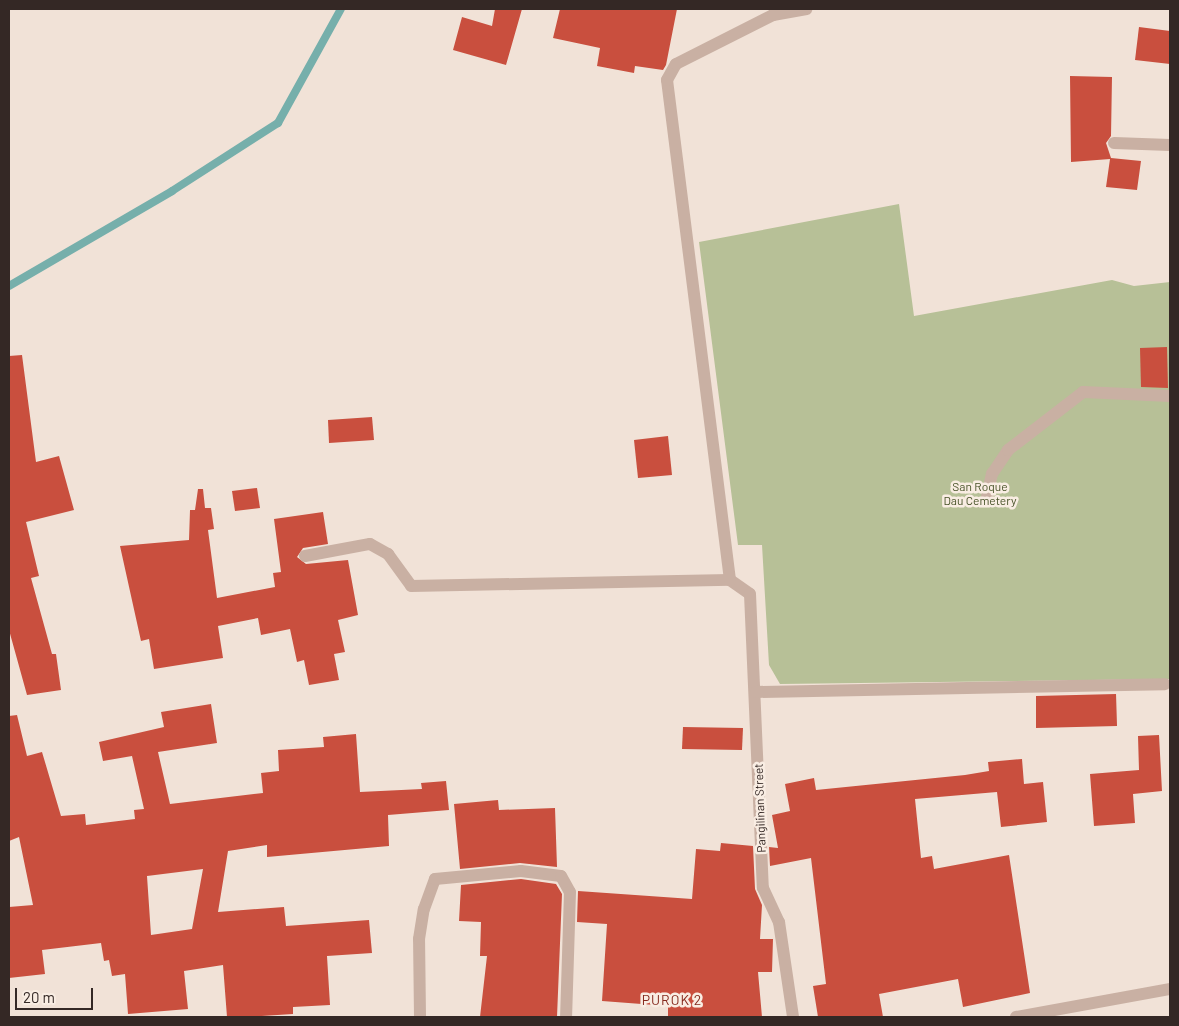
<!DOCTYPE html>
<html>
<head>
<meta charset="utf-8">
<style>
  body { margin:0 }
  #map { position:relative; width:1179px; height:1026px; overflow:hidden; background:#f1e2d7; font-family:Barlow,sans-serif }
  div>[style] { position:absolute }
  [style*='--x'] { left:calc(var(--x)*1px); top:calc(var(--y)*1px); width:calc(var(--w)*1px); rotate:calc(var(--a)*1deg) }
  .green>* { inset:0; background:#b7c097 }
  .stream>* { height:8px; margin:-4px; padding:0 4px; transform-origin:4px; border-radius:4px; background:#76afab }
  .building>* { inset:0; background:#c94f3e }
  .lane>* { height:12px; margin:-6px; padding:0 6px; transform-origin:6px; border-radius:6px; background:#c9b0a3 }
  .street>* { height:12px; margin:-6px; padding:0 6px; transform-origin:6px; border-radius:6px; background:#c9b0a3 }
  span { translate:-50% -50%; white-space:nowrap; text-align:center; line-height:1.15; -webkit-text-stroke:5px #f9ede3; paint-order:stroke }
  .park-label { font-size:12px; color:#485329 }
  .street-label { font-size:12px; color:#342825 }
  .neighbourhood-label { font-size:14px; color:#85291d; letter-spacing:1px }
  .frame { position:absolute; inset:0; border:10px solid #342825; pointer-events:none }
  .scale { position:absolute; left:15px; top:988px; width:78px; height:22px; box-sizing:border-box; border:2px solid #342825; border-top:0; padding-left:6px; font-size:15px; line-height:18px; white-space:nowrap; color:#342825; -webkit-text-stroke:4px #f9ede3; paint-order:stroke }
</style>
</head>
<body>
<div id="map">
  <div class="green">
    <div style="clip-path:polygon(899px 204px,914px 316px,1112px 280px,1134px 286px,1170px 282px,1170px 679px,780px 684px,769px 665px,762px 545px,738px 545px,699px 242px)"></div>
  </div>
  <div class="stream">
    <div style="--x:9;--y:286;--w:189;--a:-30.2"></div>
    <div style="--x:172;--y:191;--w:126;--a:-32.7"></div>
    <div style="--x:278;--y:123;--w:130;--a:-61.1"></div>
  </div>
  <div class="building">
    <div style="clip-path:polygon(495px 9px,522px 9px,506px 65px,453px 50px,462px 17px,492px 26px)"></div>
    <div style="clip-path:polygon(560px 9px,677px 9px,666px 65px,663px 70px,635px 66px,634px 73px,597px 66px,600px 48px,553px 38px)"></div>
    <div style="clip-path:polygon(1139px 27px,1170px 31px,1170px 64px,1135px 60px)"></div>
    <div style="clip-path:polygon(1070px 76px,1112px 77px,1111px 136px,1106px 143px,1111px 158px,1141px 161px,1137px 190px,1106px 187px,1110px 159px,1071px 162px)"></div>
    <div style="clip-path:polygon(1167px 347px,1168px 388px,1141px 387px,1140px 348px)"></div>
    <div style="clip-path:polygon(22px 355px,36px 462px,59px 456px,74px 510px,26px 522px,39px 576px,31px 578px,52px 654px,56px 654px,61px 690px,27px 695px,9px 630px,9px 356px)"></div>
    <div style="clip-path:polygon(372px 417px,374px 440px,329px 443px,328px 420px)"></div>
    <div style="clip-path:polygon(668px 436px,672px 475px,638px 478px,634px 440px)"></div>
    <div style="clip-path:polygon(257px 488px,260px 508px,235px 511px,232px 491px)"></div>
    <div style="clip-path:polygon(198px 489px,203px 489px,205px 508px,211px 508px,214px 529px,208px 530px,217px 598px,275px 587px,273px 573px,281px 572px,274px 519px,323px 512px,328px 544px,303px 548px,297px 557px,306px 564px,348px 560px,358px 615px,338px 620px,345px 652px,334px 654px,339px 680px,309px 685px,304px 660px,297px 662px,290px 629px,261px 635px,258px 618px,218px 626px,223px 658px,154px 669px,149px 639px,141px 641px,120px 546px,189px 540px,190px 510px,195px 510px)"></div>
    <div style="clip-path:polygon(1116px 694px,1117px 726px,1036px 728px,1036px 696px)"></div>
    <div style="clip-path:polygon(evenodd,211px 704px,217px 743px,158px 752px,170px 804px,263px 793px,261px 773px,279px 771px,278px 750px,324px 747px,323px 737px,356px 734px,360px 792px,422px 789px,421px 783px,446px 781px,449px 810px,388px 815px,389px 846px,267px 857px,267px 845px,228px 851px,218px 912px,284px 907px,286px 926px,369px 920px,372px 953px,327px 956px,330px 1005px,293px 1007px,293px 1014px,247px 1017px,227px 1017px,223px 965px,184px 971px,188px 1009px,128px 1014px,125px 974px,112px 976px,109px 960px,104px 961px,101px 943px,42px 950px,45px 974px,9px 978px,9px 907px,33px 905px,19px 837px,9px 841px,9px 716px,17px 715px,27px 756px,42px 752px,61px 816px,85px 814px,86px 825px,135px 819px,134px 810px,144px 809px,132px 756px,103px 761px,99px 742px,164px 727px,161px 712px,211px 704px,203px 869px,192px 929px,151px 935px,147px 876px,203px 869px)"></div>
    <div style="clip-path:polygon(683px 727px,743px 728px,742px 750px,682px 749px)"></div>
    <div style="clip-path:polygon(1159px 735px,1162px 791px,1133px 794px,1135px 823px,1094px 826px,1090px 774px,1139px 770px,1138px 736px)"></div>
    <div style="clip-path:polygon(1022px 759px,1024px 784px,1043px 782px,1047px 822px,1001px 827px,997px 792px,915px 799px,921px 858px,932px 856px,934px 869px,1009px 855px,1030px 993px,963px 1007px,958px 979px,879px 994px,883px 1017px,818px 1017px,813px 986px,826px 984px,811px 858px,770px 866px,769px 847px,778px 848px,772px 815px,790px 811px,785px 784px,814px 778px,816px 790px,965px 775px,989px 771px,988px 762px)"></div>
    <div style="clip-path:polygon(498px 800px,499px 810px,555px 808px,557px 867px,520px 863px,460px 869px,454px 804px)"></div>
    <div style="clip-path:polygon(721px 843px,753px 846px,755px 889px,762px 905px,760px 939px,773px 939px,772px 972px,758px 972px,762px 1017px,668px 1017px,668px 1006px,602px 1001px,607px 924px,577px 922px,578px 891px,692px 899px,696px 849px,720px 851px)"></div>
    <div style="clip-path:polygon(521px 879px,556px 884px,562px 894px,557px 1017px,480px 1017px,487px 956px,480px 956px,481px 922px,459px 921px,461px 885px)"></div>
  </div>
  <div class="lane">
    <div style="--x:987;--y:497;--w:24;--a:-78"></div>
    <div style="--x:992;--y:474;--w:29;--a:-56"></div>
    <div style="--x:1008;--y:450;--w:95;--a:-37.7"></div>
    <div style="--x:1083;--y:392;--w:87;--a:2.6"></div>
  </div>
  <div class="street">
    <div style="--x:1114;--y:143;--w:56;--a:2"></div>
    <div style="--x:305;--y:556;--w:66;--a:-10.5"></div>
    <div style="--x:370;--y:544;--w:21;--a:29"></div>
    <div style="--x:388;--y:554;--w:39;--a:54"></div>
    <div style="--x:411;--y:586;--w:319;--a:-1.1"></div>
    <div style="--x:730;--y:580;--w:24;--a:35"></div>
    <div style="--x:750;--y:594;--w:294;--a:87.5"></div>
    <div style="--x:763;--y:888;--w:38;--a:65"></div>
    <div style="--x:779;--y:922;--w:96;--a:81.6"></div>
    <div style="--x:730;--y:580;--w:504;--a:-97.18"></div>
    <div style="--x:667;--y:80;--w:18;--a:-61"></div>
    <div style="--x:676;--y:64;--w:109;--a:-26.8"></div>
    <div style="--x:773;--y:15;--w:34;--a:-10"></div>
    <div style="--x:756;--y:692;--w:409;--a:-1.1"></div>
    <div style="--x:420;--y:1017;--w:78;--a:-90.7"></div>
    <div style="--x:419;--y:939;--w:30;--a:-81"></div>
    <div style="--x:424;--y:909;--w:32;--a:-70"></div>
    <div style="--x:435;--y:879;--w:86;--a:-5.3"></div>
    <div style="--x:521;--y:871;--w:40;--a:7.1"></div>
    <div style="--x:561;--y:876;--w:18;--a:61"></div>
    <div style="--x:570;--y:892;--w:125;--a:91.8"></div>
    <div style="--x:1016;--y:1017;--w:157;--a:-10.3"></div>
  </div>
  <div class="park-label">
    <span style="left:980px;top:494px">San Roque<br>Dau Cemetery</span>
  </div>
  <div class="street-label">
    <span style="left:760px;top:808px;rotate:-92deg">Pangilinan Street</span>
  </div>
  <div class="neighbourhood-label">
    <span style="left:672px;top:1000px">PUROK 2</span>
  </div>
  <div class="frame"></div>
  <div class="scale">20 m</div>
</div>
</body>
</html>
